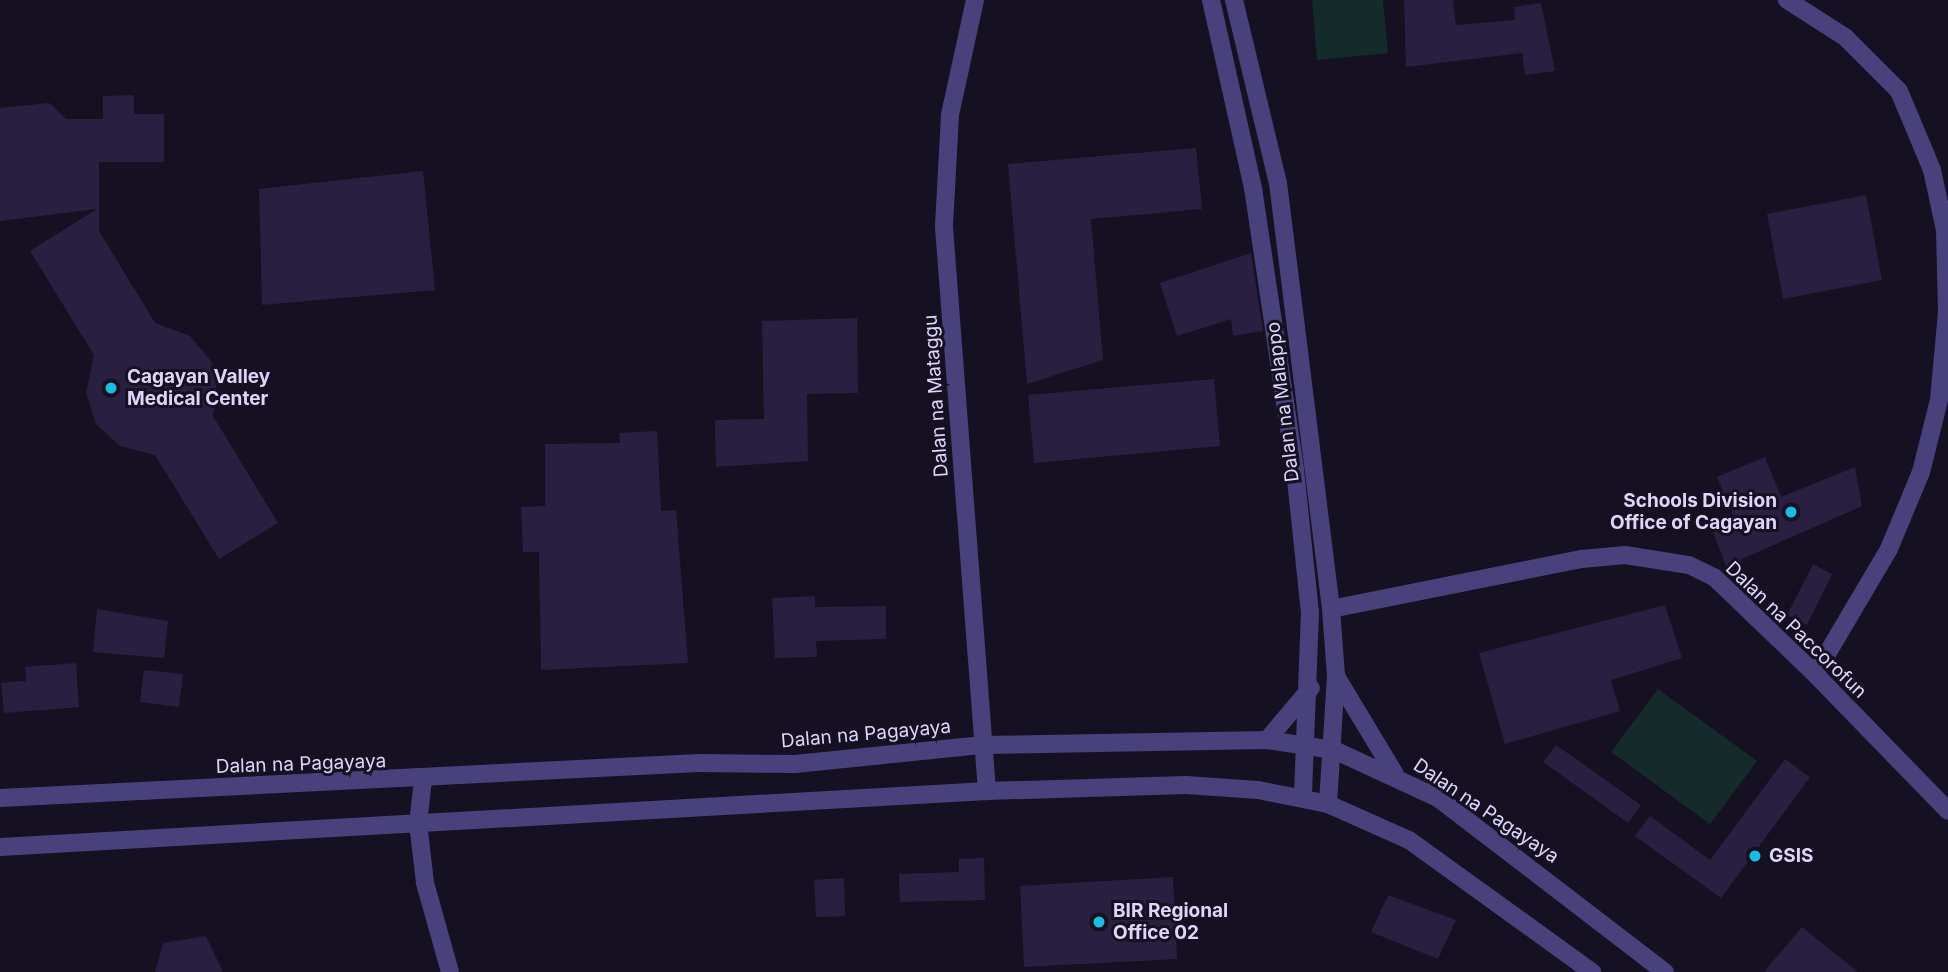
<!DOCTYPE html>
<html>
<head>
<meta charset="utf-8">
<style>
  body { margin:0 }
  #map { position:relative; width:1948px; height:972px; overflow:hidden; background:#151122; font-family:Inter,sans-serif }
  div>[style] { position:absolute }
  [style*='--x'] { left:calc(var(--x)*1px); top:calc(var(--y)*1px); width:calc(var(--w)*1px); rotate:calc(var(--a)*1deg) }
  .green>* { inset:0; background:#142a2b }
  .building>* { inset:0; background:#291f41 }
  .minor>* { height:18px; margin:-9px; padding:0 9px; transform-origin:9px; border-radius:9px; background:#49417c }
  .dots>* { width:19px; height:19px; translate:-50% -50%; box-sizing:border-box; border:4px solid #151122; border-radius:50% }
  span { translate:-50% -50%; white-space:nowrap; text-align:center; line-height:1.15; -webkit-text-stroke:6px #151122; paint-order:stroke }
  .poi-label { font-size:19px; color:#ded6fa; font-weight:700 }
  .left { translate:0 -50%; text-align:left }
  .right { translate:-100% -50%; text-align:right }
  .street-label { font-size:19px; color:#ded6fa }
</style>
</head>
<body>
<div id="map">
  <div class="green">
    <div style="clip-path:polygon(1312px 0,1383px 0,1388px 53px,1317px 60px)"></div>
    <div style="clip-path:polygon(1658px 689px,1757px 761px,1710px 824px,1611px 752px)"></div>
  </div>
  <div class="building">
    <div style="clip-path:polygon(1404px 0,1453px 0,1456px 25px,1515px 20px,1514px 7px,1541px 3px,1555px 71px,1525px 75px,1522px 53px,1406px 67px)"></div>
    <div style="clip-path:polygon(134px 95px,134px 114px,164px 114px,164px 162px,99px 162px,99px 231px,155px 323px,190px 336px,211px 361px,217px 393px,213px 416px,278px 523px,219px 559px,155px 455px,120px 446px,96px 424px,86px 393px,94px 355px,30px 251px,97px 209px,0 221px,0 108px,49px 103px,66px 119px,103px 119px,103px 96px)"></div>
    <div style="clip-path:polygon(1196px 148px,1202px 209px,1091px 219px,1103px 360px,1027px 384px,1008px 164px)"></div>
    <div style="clip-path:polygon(423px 171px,435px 290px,262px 305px,259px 189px)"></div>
    <div style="clip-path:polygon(1866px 195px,1882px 280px,1783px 299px,1767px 214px)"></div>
    <div style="clip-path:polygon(1251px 253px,1263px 331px,1233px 336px,1231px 319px,1177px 336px,1160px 283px)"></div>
    <div style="clip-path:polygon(857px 318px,858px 393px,807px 394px,808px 461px,716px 467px,715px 420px,764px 419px,762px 321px)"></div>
    <div style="clip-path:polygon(1214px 379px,1220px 446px,1034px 463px,1028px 395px)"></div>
    <div style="clip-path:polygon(657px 431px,661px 511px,676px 510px,688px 663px,541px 670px,539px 552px,523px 552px,521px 507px,545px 506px,545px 444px,620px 443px,619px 433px)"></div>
    <div style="clip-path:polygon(1765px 457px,1781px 497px,1855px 467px,1862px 506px,1726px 566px,1711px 527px,1734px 518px,1717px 477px)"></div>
    <div style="clip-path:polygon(1813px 564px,1832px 574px,1807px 625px,1787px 615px)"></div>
    <div style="clip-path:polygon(815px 596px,815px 607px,886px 606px,886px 639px,816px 641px,817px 657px,775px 658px,772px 598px)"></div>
    <div style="clip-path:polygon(1665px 605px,1682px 658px,1611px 680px,1620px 711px,1505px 744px,1479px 653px)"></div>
    <div style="clip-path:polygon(97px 609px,168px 621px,164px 658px,93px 652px)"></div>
    <div style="clip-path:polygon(76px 663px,79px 707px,4px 713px,1px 683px,26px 681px,25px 667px)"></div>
    <div style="clip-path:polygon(144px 670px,183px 674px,179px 707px,140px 702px)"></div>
    <div style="clip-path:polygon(1556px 745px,1641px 805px,1628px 823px,1543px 762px)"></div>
    <div style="clip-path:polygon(1785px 759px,1810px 777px,1721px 898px,1635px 836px,1650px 816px,1710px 860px)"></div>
    <div style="clip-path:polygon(984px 858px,985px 900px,900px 902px,899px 874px,959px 872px,959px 859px)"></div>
    <div style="clip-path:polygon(1173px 877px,1177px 959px,1024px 967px,1020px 886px)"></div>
    <div style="clip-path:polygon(844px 878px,845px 916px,816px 917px,814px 880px)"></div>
    <div style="clip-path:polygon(1388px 895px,1456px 920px,1438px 959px,1371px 932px)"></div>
    <div style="clip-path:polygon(1802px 927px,1858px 972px,1764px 972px)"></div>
    <div style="clip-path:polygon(206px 936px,223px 972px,155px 972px,163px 943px)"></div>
  </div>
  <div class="minor">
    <div style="--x:975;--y:0;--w:118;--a:102.3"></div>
    <div style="--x:950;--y:115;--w:112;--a:93.1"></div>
    <div style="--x:944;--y:227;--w:566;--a:85.64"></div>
    <div style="--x:1211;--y:0;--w:193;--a:77.4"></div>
    <div style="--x:1253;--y:188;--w:285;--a:81.5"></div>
    <div style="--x:1295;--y:470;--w:143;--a:84"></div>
    <div style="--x:1310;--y:612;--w:185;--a:92.2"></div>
    <div style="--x:1234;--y:0;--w:188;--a:76.5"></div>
    <div style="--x:1278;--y:183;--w:429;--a:82.9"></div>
    <div style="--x:1331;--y:609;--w:67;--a:85.7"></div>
    <div style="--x:1336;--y:676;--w:128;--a:93.6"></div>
    <div style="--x:1787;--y:0;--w:69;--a:32.5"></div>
    <div style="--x:1845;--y:37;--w:76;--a:45"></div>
    <div style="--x:1899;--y:91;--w:86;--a:67.3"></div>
    <div style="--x:1932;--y:170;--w:61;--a:77.8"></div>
    <div style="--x:1945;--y:230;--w:82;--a:88.6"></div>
    <div style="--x:1947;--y:312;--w:88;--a:95.2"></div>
    <div style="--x:1939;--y:400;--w:74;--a:104"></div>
    <div style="--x:1921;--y:472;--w:83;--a:112.6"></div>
    <div style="--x:1889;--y:549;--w:145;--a:120.6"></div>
    <div style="--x:1331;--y:609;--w:256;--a:-11.3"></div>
    <div style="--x:1582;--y:559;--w:43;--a:-5.3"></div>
    <div style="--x:1625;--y:555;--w:65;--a:8.9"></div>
    <div style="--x:1689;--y:565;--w:28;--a:26"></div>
    <div style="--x:1714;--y:577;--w:140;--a:43.8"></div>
    <div style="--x:1815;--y:674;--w:191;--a:45.8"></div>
    <div style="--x:1337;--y:678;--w:112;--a:58.9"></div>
    <div style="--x:1267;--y:740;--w:68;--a:-49.8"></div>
    <div style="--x:423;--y:780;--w:43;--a:96.6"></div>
    <div style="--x:418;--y:823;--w:60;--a:83.3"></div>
    <div style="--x:425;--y:883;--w:92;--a:74.3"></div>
    <div style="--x:0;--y:798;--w:700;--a:-2.87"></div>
    <div style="--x:699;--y:763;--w:96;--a:0.6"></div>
    <div style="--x:795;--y:764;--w:189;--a:-5.8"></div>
    <div style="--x:983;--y:745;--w:284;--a:-1"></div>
    <div style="--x:1267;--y:740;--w:68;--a:8.5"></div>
    <div style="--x:1334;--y:750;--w:115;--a:24.8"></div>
    <div style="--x:1438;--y:798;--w:286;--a:37.5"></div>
    <div style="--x:0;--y:847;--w:989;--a:-3.25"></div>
    <div style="--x:987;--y:791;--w:199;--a:-1.7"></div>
    <div style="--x:1186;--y:785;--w:72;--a:4"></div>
    <div style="--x:1258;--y:790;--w:71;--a:11.3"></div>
    <div style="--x:1328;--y:804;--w:89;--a:24"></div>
    <div style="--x:1409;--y:840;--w:226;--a:35.8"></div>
  </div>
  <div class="dots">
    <div style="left:111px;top:388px;background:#1bbce2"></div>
    <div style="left:1791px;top:512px;background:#1bbce2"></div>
    <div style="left:1755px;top:856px;background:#1bbce2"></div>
    <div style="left:1099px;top:922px;background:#1bbce2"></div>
  </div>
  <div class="poi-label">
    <span class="left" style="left:127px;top:388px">Cagayan Valley<br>Medical Center</span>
    <span class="right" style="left:1777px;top:512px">Schools Division<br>Office of Cagayan</span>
    <span class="left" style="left:1769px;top:856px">GSIS</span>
    <span class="left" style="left:1113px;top:922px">BIR Regional<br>Office 02</span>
  </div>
  <div class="street-label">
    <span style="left:936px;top:396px;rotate:-94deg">Dalan na Mataggu</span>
    <span style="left:1283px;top:402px;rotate:-97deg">Dalan na Malappo</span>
    <span style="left:1796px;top:630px;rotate:44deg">Dalan na Paccorofun</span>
    <span style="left:866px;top:734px;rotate:-5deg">Dalan na Pagayaya</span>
    <span style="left:301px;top:764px;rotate:-2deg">Dalan na Pagayaya</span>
    <span style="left:1486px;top:811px;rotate:34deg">Dalan na Pagayaya</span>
  </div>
</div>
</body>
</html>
